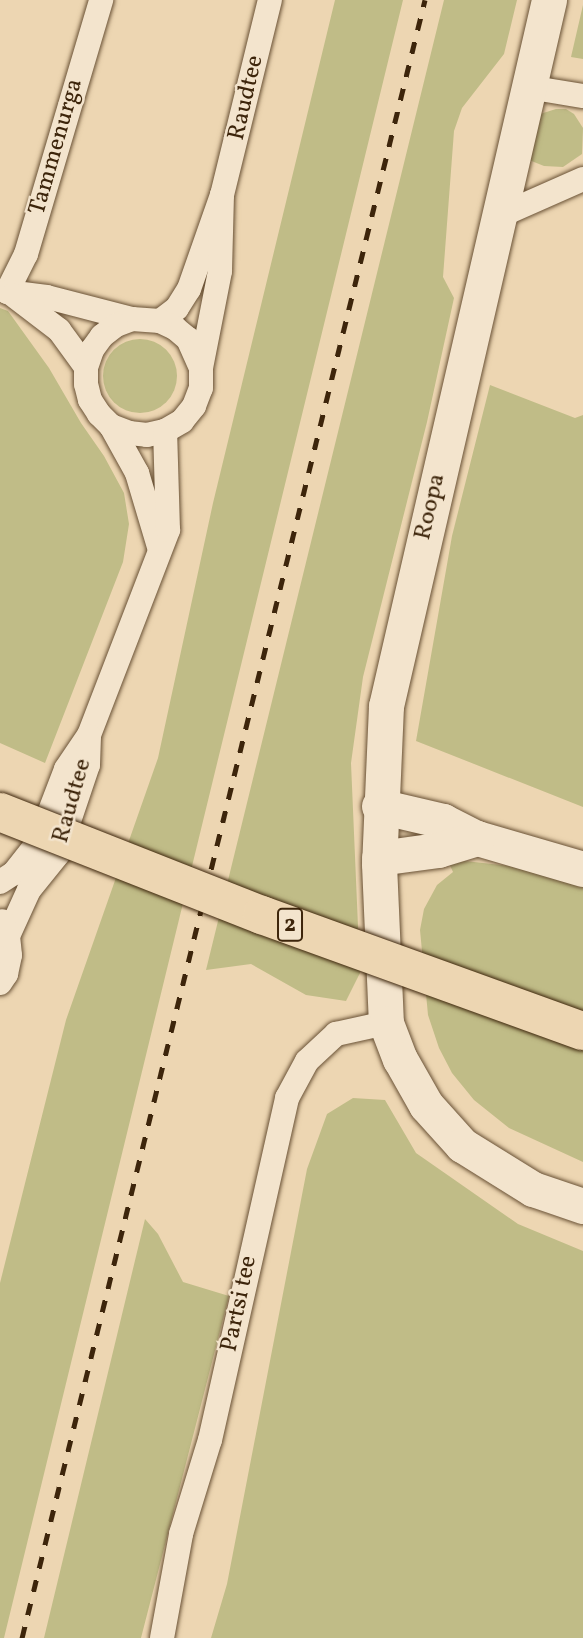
<!DOCTYPE html>
<html>
<head>
<meta charset="utf-8">
<style>
  body { margin:0 }
  #map { position:relative; width:583px; height:1638px; overflow:hidden; background:#edd6b2; font-family:Vollkorn,serif }
  div>[style] { position:absolute }
  [style*='--x'] { left:calc(var(--x)*1px); top:calc(var(--y)*1px); width:calc(var(--w)*1px); rotate:calc(var(--a)*1deg) }
  .green>* { inset:0; background:#c0bc87 }
  .round { border-radius:50% }
  .roads { filter:drop-shadow(0 0 2px #695135) drop-shadow(0 0 2px #695135) }
  .street>* { height:24px; margin:-12px; padding:0 12px; transform-origin:12px; border-radius:12px; background:#f3e4cd }
  .secondary>* { height:35px; margin:-17.5px; padding:0 17.5px; transform-origin:17.5px; border-radius:17.5px; background:#f3e4cd }
  .rail>* { height:5px; margin-top:-2.5px; transform-origin:0; background:repeating-linear-gradient(90deg,#3d250b 0 12px,transparent 0 24px) }
  .bridges { filter:drop-shadow(0 0 2px #3d250b) drop-shadow(0 0 2px #3d250b) }
  .highway-bridge>* { height:38px; margin:-19px; padding:0 19px; transform-origin:19px; border-radius:19px; background:#edd6b2 }
  span { translate:-50% -50%; white-space:nowrap; text-align:center; line-height:1.15; -webkit-text-stroke:5px #f3e4cd; paint-order:stroke }
  .shield-label span { padding:2px 5px; background:#f3e4cd; border:2px solid; border-radius:5px; -webkit-text-stroke-width:0 }
  .shield-label { font-size:23px; color:#3d250b; font-weight:700 }
  .street-label { font-size:24px; color:#3d250b }
</style>
</head>
<body>
<div id="map">
  <div class="green">
    <div style="clip-path:polygon(335px 0,403px 0,4px 1638px,0 1638px,0 1283px,66px 1020px,158px 758px,213px 503px)"></div>
    <div style="clip-path:polygon(444px 0,517px 0,504px 54px,462px 108px,454px 131px,443px 277px,454px 298px,427px 422px,363px 677px,351px 763px,360px 973px,346px 1001px,306px 995px,251px 964px,206px 970px)"></div>
    <div style="clip-path:polygon(583px 5px,583px 59px,571px 57px)"></div>
    <div style="clip-path:polygon(556px 109px,566px 109px,574px 114px,583px 128px,582px 154px,563px 167px,544px 166px,529px 160px,540px 114px)"></div>
    <div style="clip-path:polygon(0 308px,8px 311px,49px 368px,81px 423px,104px 456px,124px 493px,129px 524px,123px 562px,45px 763px,0 743px)"></div>
    <div class="round" style="left:103px;top:339px;width:74px;height:74px"></div>
    <div style="clip-path:polygon(490px 385px,575px 418px,583px 415px,583px 807px,416px 741px,452px 536px)"></div>
    <div style="clip-path:polygon(447px 859px,510px 866px,583px 887px,583px 1162px,509px 1128px,474px 1100px,452px 1073px,439px 1048px,428px 1015px,420px 930px,424px 909px,437px 885px,453px 872px)"></div>
    <div style="clip-path:polygon(353px 1098px,385px 1100px,416px 1153px,518px 1224px,583px 1251px,583px 1638px,211px 1638px,227px 1584px,307px 1169px,327px 1114px)"></div>
    <div style="clip-path:polygon(145px 1219px,158px 1234px,183px 1282px,229px 1296px,141px 1638px,44px 1638px)"></div>
  </div>
  <div class="roads">
    <div class="street">
      <div style="--x:528;--y:87;--w:56;--a:9.3"></div>
      <div style="--x:497;--y:217;--w:94;--a:-23.8"></div>
      <div style="--x:7;--y:292;--w:42;--a:-63.4"></div>
      <div style="--x:26;--y:254;--w:265;--a:-73.5"></div>
      <div style="--x:7;--y:292;--w:40;--a:7.1"></div>
      <div style="--x:47;--y:297;--w:88;--a:14.5"></div>
      <div style="--x:13;--y:295;--w:58;--a:37.3"></div>
      <div style="--x:59;--y:330;--w:46;--a:53.9"></div>
      <div style="--x:160;--y:321;--w:21;--a:-37"></div>
      <div style="--x:177;--y:308;--w:22;--a:-58"></div>
      <div style="--x:189;--y:289;--w:100;--a:-70.7"></div>
      <div style="--x:222;--y:195;--w:201;--a:-76.2"></div>
      <div style="--x:201;--y:368;--w:32;--a:-114"></div>
      <div style="--x:188;--y:339;--w:17;--a:-140"></div>
      <div style="--x:175;--y:328;--w:17;--a:-155"></div>
      <div style="--x:160;--y:321;--w:28;--a:-176"></div>
      <div style="--x:132;--y:319;--w:17;--a:159"></div>
      <div style="--x:116;--y:325;--w:18;--a:142"></div>
      <div style="--x:102;--y:336;--w:17;--a:126"></div>
      <div style="--x:92;--y:350;--w:18;--a:109"></div>
      <div style="--x:86;--y:367;--w:17;--a:90"></div>
      <div style="--x:86;--y:384;--w:16;--a:76"></div>
      <div style="--x:90;--y:400;--w:17;--a:57"></div>
      <div style="--x:99;--y:414;--w:17;--a:45"></div>
      <div style="--x:111;--y:426;--w:19;--a:21"></div>
      <div style="--x:129;--y:433;--w:18;--a:6"></div>
      <div style="--x:147;--y:435;--w:18;--a:-13"></div>
      <div style="--x:165;--y:431;--w:20;--a:-30"></div>
      <div style="--x:182;--y:421;--w:19;--a:-51"></div>
      <div style="--x:194;--y:406;--w:19;--a:-69"></div>
      <div style="--x:201;--y:388;--w:20;--a:-90"></div>
      <div style="--x:201;--y:368;--w:99;--a:-78.9"></div>
      <div style="--x:220;--y:271;--w:76;--a:-88.5"></div>
      <div style="--x:111;--y:426;--w:54;--a:61"></div>
      <div style="--x:137;--y:473;--w:77;--a:73.4"></div>
      <div style="--x:0;--y:882;--w:17;--a:-33"></div>
      <div style="--x:14;--y:873;--w:39;--a:-52"></div>
      <div style="--x:38;--y:842;--w:78;--a:-69"></div>
      <div style="--x:66;--y:769;--w:41;--a:-55.9"></div>
      <div style="--x:89;--y:735;--w:220;--a:-68.9"></div>
      <div style="--x:168;--y:530;--w:99;--a:-91.7"></div>
      <div style="--x:8;--y:936;--w:51;--a:-65.5"></div>
      <div style="--x:29;--y:890;--w:46;--a:-51.1"></div>
      <div style="--x:58;--y:854;--w:94;--a:-71.4"></div>
      <div style="--x:88;--y:765;--w:29;--a:-88"></div>
      <div style="--x:0;--y:983;--w:11;--a:-56"></div>
      <div style="--x:6;--y:974;--w:19;--a:-78"></div>
      <div style="--x:10;--y:955;--w:19;--a:-96"></div>
      <div style="--x:8;--y:936;--w:16;--a:-112"></div>
      <div style="--x:162;--y:1638;--w:106;--a:-79.6"></div>
      <div style="--x:181;--y:1534;--w:98;--a:-72.9"></div>
      <div style="--x:210;--y:1440;--w:351;--a:-77.3"></div>
      <div style="--x:287;--y:1098;--w:42;--a:-61.6"></div>
      <div style="--x:307;--y:1061;--w:40;--a:-43"></div>
      <div style="--x:336;--y:1034;--w:51;--a:-12.4"></div>
    </div>
    <div class="secondary">
      <div style="--x:549;--y:0;--w:725;--a:103"></div>
      <div style="--x:386;--y:706;--w:158;--a:92.5"></div>
      <div style="--x:379;--y:864;--w:159;--a:87.5"></div>
      <div style="--x:386;--y:1023;--w:39;--a:69"></div>
      <div style="--x:400;--y:1059;--w:53;--a:60.5"></div>
      <div style="--x:426;--y:1105;--w:54;--a:48"></div>
      <div style="--x:462;--y:1145;--w:84;--a:31.8"></div>
      <div style="--x:533;--y:1189;--w:53;--a:18.8"></div>
      <div style="--x:379;--y:806;--w:66;--a:13.2"></div>
      <div style="--x:443;--y:821;--w:38;--a:27"></div>
      <div style="--x:477;--y:838;--w:110;--a:16.3"></div>
      <div style="--x:379;--y:858;--w:60;--a:-7.7"></div>
      <div style="--x:438;--y:850;--w:41;--a:-17.1"></div>
    </div>
  </div>
  <div class="rail">
    <div style="--x:22;--y:1638;--w:1687;--a:-76.18"></div>
  </div>
  <div class="bridges">
    <div class="highway-bridge">
      <div style="--x:0;--y:812;--w:282;--a:21.5"></div>
      <div style="--x:262;--y:915;--w:341;--a:19.9"></div>
    </div>
  </div>
  <div class="shield-label">
    <span style="left:290px;top:925px">2</span>
  </div>
  <div class="street-label">
    <span style="left:247px;top:98px;rotate:-77deg">Raudtee</span>
    <span style="left:57px;top:147px;rotate:-74deg">Tammenurga</span>
    <span style="left:431px;top:507px;rotate:-77deg">Roopa</span>
    <span style="left:73px;top:801px;rotate:-74deg">Raudtee</span>
    <span style="left:240px;top:1304px;rotate:-78deg">Partsi tee</span>
  </div>
</div>
</body>
</html>
